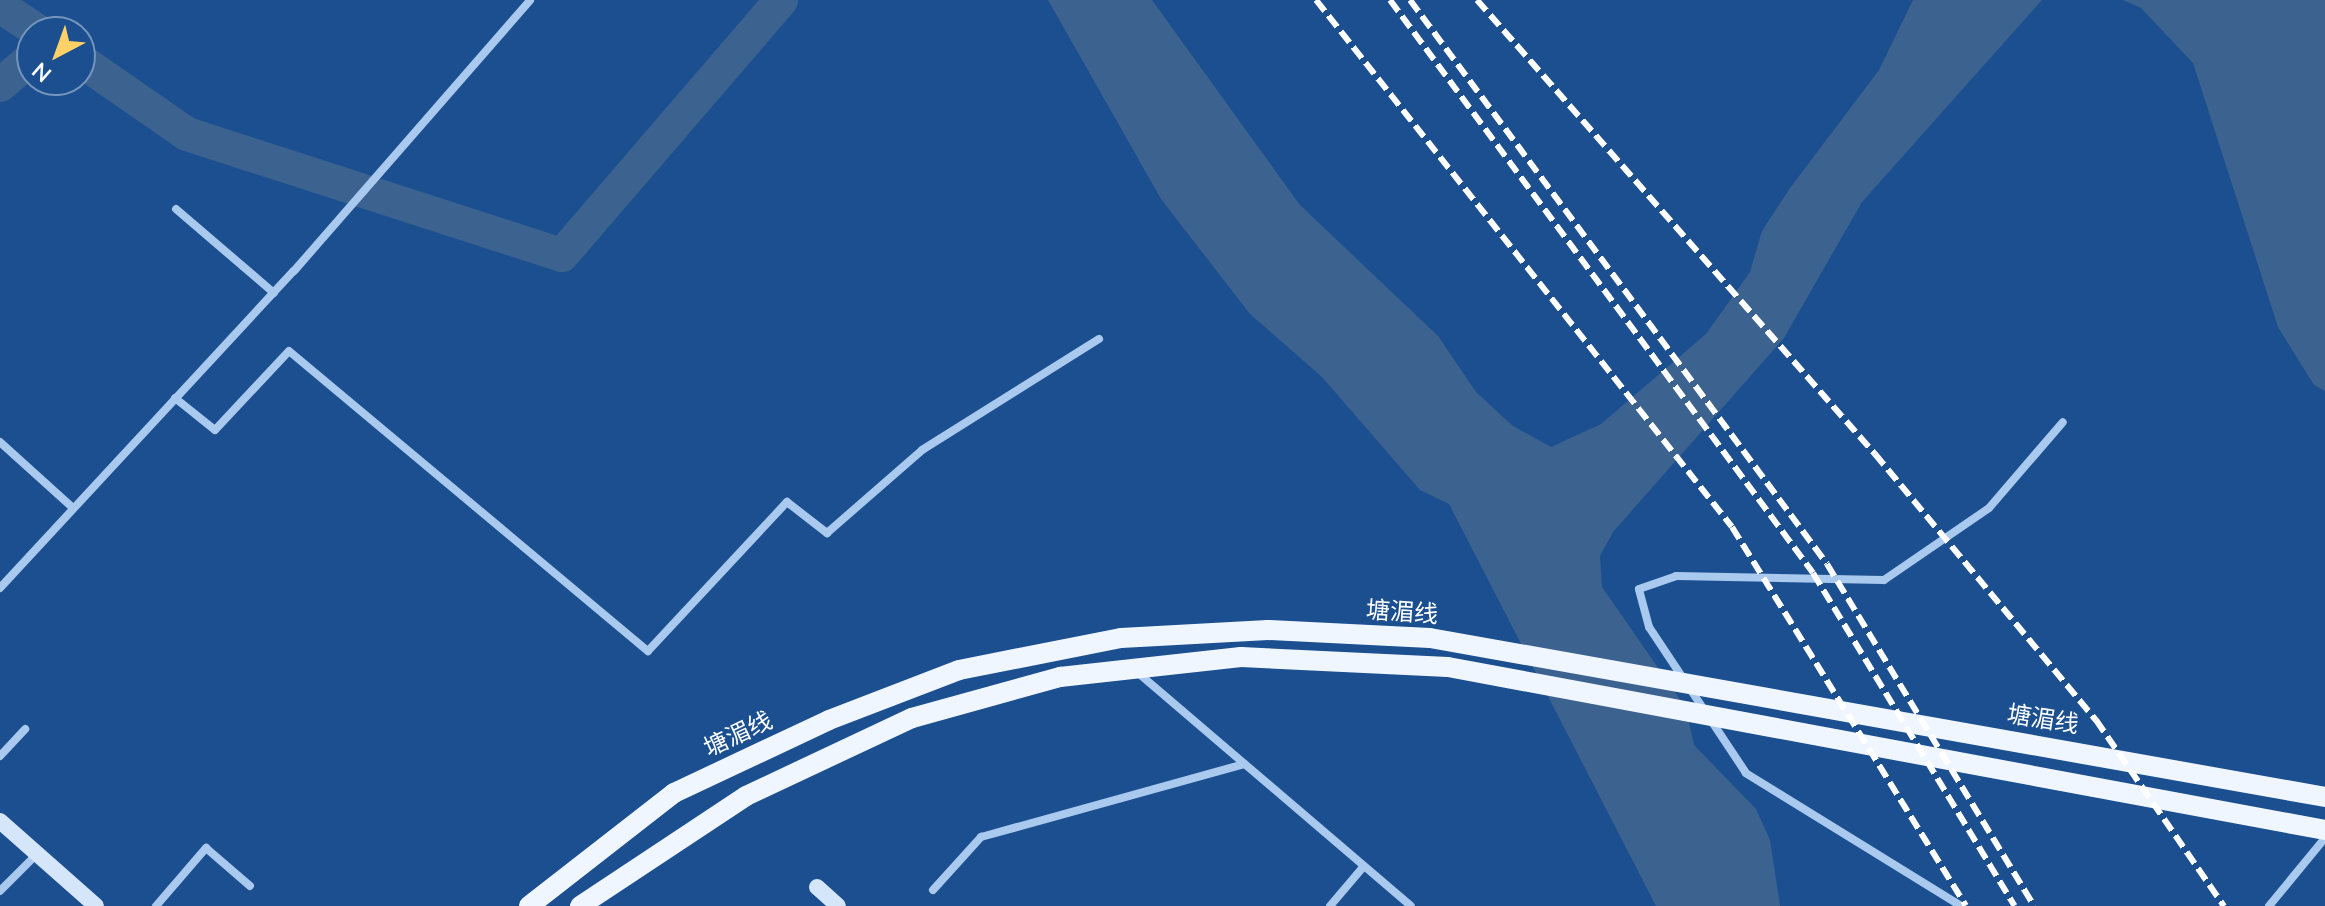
<!DOCTYPE html>
<html>
<head>
<meta charset="utf-8">
<style>
  body { margin:0 }
  #map { position:relative; width:2325px; height:906px; overflow:hidden; background:#1b4f8f; font-family:Mulish,"Noto Sans SC",sans-serif }
  div>[style] { position:absolute }
  [style*='--x'] { left:calc(var(--x)*1px); top:calc(var(--y)*1px); width:calc(var(--w)*1px); rotate:calc(var(--a)*1deg) }
  .water>* { inset:0; background:#3c6290 }
  .river>* { height:34px; margin:-17px; padding:0 17px; transform-origin:17px; border-radius:17px; background:#3c6290 }
  .street>* { height:8px; margin:-4px; padding:0 4px; transform-origin:4px; border-radius:4px; background:#a9c9ee }
  .secondary>* { height:16px; margin:-8px; padding:0 8px; transform-origin:8px; border-radius:8px; background:#d6e6fa }
  .primary>* { height:20px; margin:-10px; padding:0 10px; transform-origin:10px; border-radius:10px; background:#f0f6ff }
  .rail>* { height:6px; margin-top:-3px; transform-origin:0; background:repeating-linear-gradient(90deg,#fff 0 14px,transparent 0 20px) }
  span { translate:-50% -50%; white-space:nowrap; text-align:center; line-height:1.15; -webkit-text-stroke:6px #1b4f8f; paint-order:stroke }
  .street-label { font-size:24px; color:#fff }
  .north { position:absolute; left:16px; top:16px; width:80px; height:80px; box-sizing:border-box; background:#1b4f8f; border:2px solid #7695bc; border-radius:50%; rotate:221deg; font-size:22px; font-weight:700; line-height:32px; text-align:center; color:#fff }
  .north::after { content:''; display:block; margin:auto; width:28px; height:36px; background:#ffd166; clip-path:polygon(50% 0,100% 100%,50% 72%,0 100%) }
</style>
</head>
<body>
<div id="map">
  <div class="water">
    <div style="clip-path:polygon(1048px 0,1152px 0,1300px 205px,1438px 336px,1476px 392px,1513px 426px,1551px 447px,1601px 424px,1706px 334px,1750px 272px,1762px 231px,1790px 188px,1879px 70px,1913px 0,2042px 0,1862px 202px,1784px 338px,1613px 532px,1600px 556px,1602px 587px,1686px 708px,1694px 745px,1756px 809px,1770px 840px,1780px 906px,1656px 906px,1449px 504px,1420px 490px,1322px 377px,1250px 314px,1161px 199px)"></div>
    <div style="clip-path:polygon(2123px 0,2325px 0,2325px 391px,2314px 385px,2278px 327px,2193px 63px,2141px 8px)"></div>
  </div>
  <div class="river">
    <div style="--x:0;--y:6;--w:47;--a:33.7"></div>
    <div style="--x:80;--y:60;--w:130;--a:34.7"></div>
    <div style="--x:187;--y:134;--w:394;--a:17.9"></div>
    <div style="--x:562;--y:255;--w:336;--a:-49.3"></div>
    <div style="--x:0;--y:85;--w:42;--a:-40.2"></div>
  </div>
  <div class="street">
    <div style="--x:176;--y:209;--w:129;--a:40.6"></div>
    <div style="--x:175;--y:398;--w:51;--a:38.7"></div>
    <div style="--x:215;--y:430;--w:108;--a:-46.9"></div>
    <div style="--x:289;--y:351;--w:468;--a:39.9"></div>
    <div style="--x:648;--y:651;--w:204;--a:-47"></div>
    <div style="--x:787;--y:502;--w:51;--a:37.8"></div>
    <div style="--x:827;--y:533;--w:126;--a:-41.1"></div>
    <div style="--x:922;--y:450;--w:209;--a:-32.1"></div>
    <div style="--x:0;--y:442;--w:98;--a:42.1"></div>
    <div style="--x:0;--y:588;--w:432;--a:-47.2"></div>
    <div style="--x:294;--y:271;--w:359;--a:-48.9"></div>
    <div style="--x:1137;--y:672;--w:360;--a:40.5"></div>
    <div style="--x:0;--y:756;--w:37;--a:-47"></div>
    <div style="--x:933;--y:890;--w:72;--a:-47.8"></div>
    <div style="--x:981;--y:837;--w:273;--a:-15.5"></div>
    <div style="--x:0;--y:891;--w:52;--a:-45"></div>
    <div style="--x:156;--y:906;--w:77;--a:-49.2"></div>
    <div style="--x:206;--y:848;--w:58;--a:40.8"></div>
    <div style="--x:1330;--y:906;--w:52;--a:-49.6"></div>
    <div style="--x:1961;--y:906;--w:253;--a:-148.3"></div>
    <div style="--x:1746;--y:773;--w:175;--a:-123.6"></div>
    <div style="--x:1649;--y:627;--w:39;--a:-105"></div>
    <div style="--x:1639;--y:589;--w:39;--a:-19"></div>
    <div style="--x:1676;--y:576;--w:208;--a:1.1"></div>
    <div style="--x:1884;--y:580;--w:127;--a:-34.4"></div>
    <div style="--x:1989;--y:508;--w:113;--a:-49.3"></div>
    <div style="--x:2269;--y:906;--w:88;--a:-50.5"></div>
  </div>
  <div class="secondary">
    <div style="--x:0;--y:821;--w:128;--a:41.5"></div>
    <div style="--x:817;--y:887;--w:28;--a:42"></div>
  </div>
  <div class="primary">
    <div style="--x:529;--y:906;--w:184;--a:-37.9"></div>
    <div style="--x:674;--y:793;--w:171;--a:-25.2"></div>
    <div style="--x:829;--y:720;--w:139;--a:-21"></div>
    <div style="--x:959;--y:670;--w:165;--a:-11.2"></div>
    <div style="--x:1121;--y:638;--w:147;--a:-3.1"></div>
    <div style="--x:1268;--y:630;--w:162;--a:2.8"></div>
    <div style="--x:1430;--y:638;--w:909;--a:10.07"></div>
    <div style="--x:580;--y:906;--w:199;--a:-33.5"></div>
    <div style="--x:746;--y:796;--w:183;--a:-25.2"></div>
    <div style="--x:912;--y:718;--w:154;--a:-15.5"></div>
    <div style="--x:1060;--y:677;--w:182;--a:-6.3"></div>
    <div style="--x:1241;--y:657;--w:207;--a:2.8"></div>
    <div style="--x:1448;--y:667;--w:892;--a:10.53"></div>
  </div>
  <div class="rail">
    <div style="--x:1316;--y:0;--w:671;--a:51.71"></div>
    <div style="--x:1732;--y:527;--w:445;--a:58.3"></div>
    <div style="--x:1390;--y:0;--w:712;--a:53.56"></div>
    <div style="--x:1813;--y:573;--w:389;--a:58.8"></div>
    <div style="--x:1410;--y:0;--w:701;--a:53.52"></div>
    <div style="--x:1827;--y:564;--w:400;--a:58.8"></div>
    <div style="--x:1477;--y:0;--w:604;--a:48.76"></div>
    <div style="--x:1875;--y:454;--w:346;--a:50.3"></div>
    <div style="--x:2096;--y:720;--w:226;--a:55.5"></div>
  </div>
  <div class="street-label">
    <span style="left:1402px;top:612px;rotate:4deg">塘湄线</span>
    <span style="left:2043px;top:719px;rotate:9deg">塘湄线</span>
    <span style="left:738px;top:734px;rotate:-25deg">塘湄线</span>
  </div>
  <div class="north">N</div>
</div>
</body>
</html>
